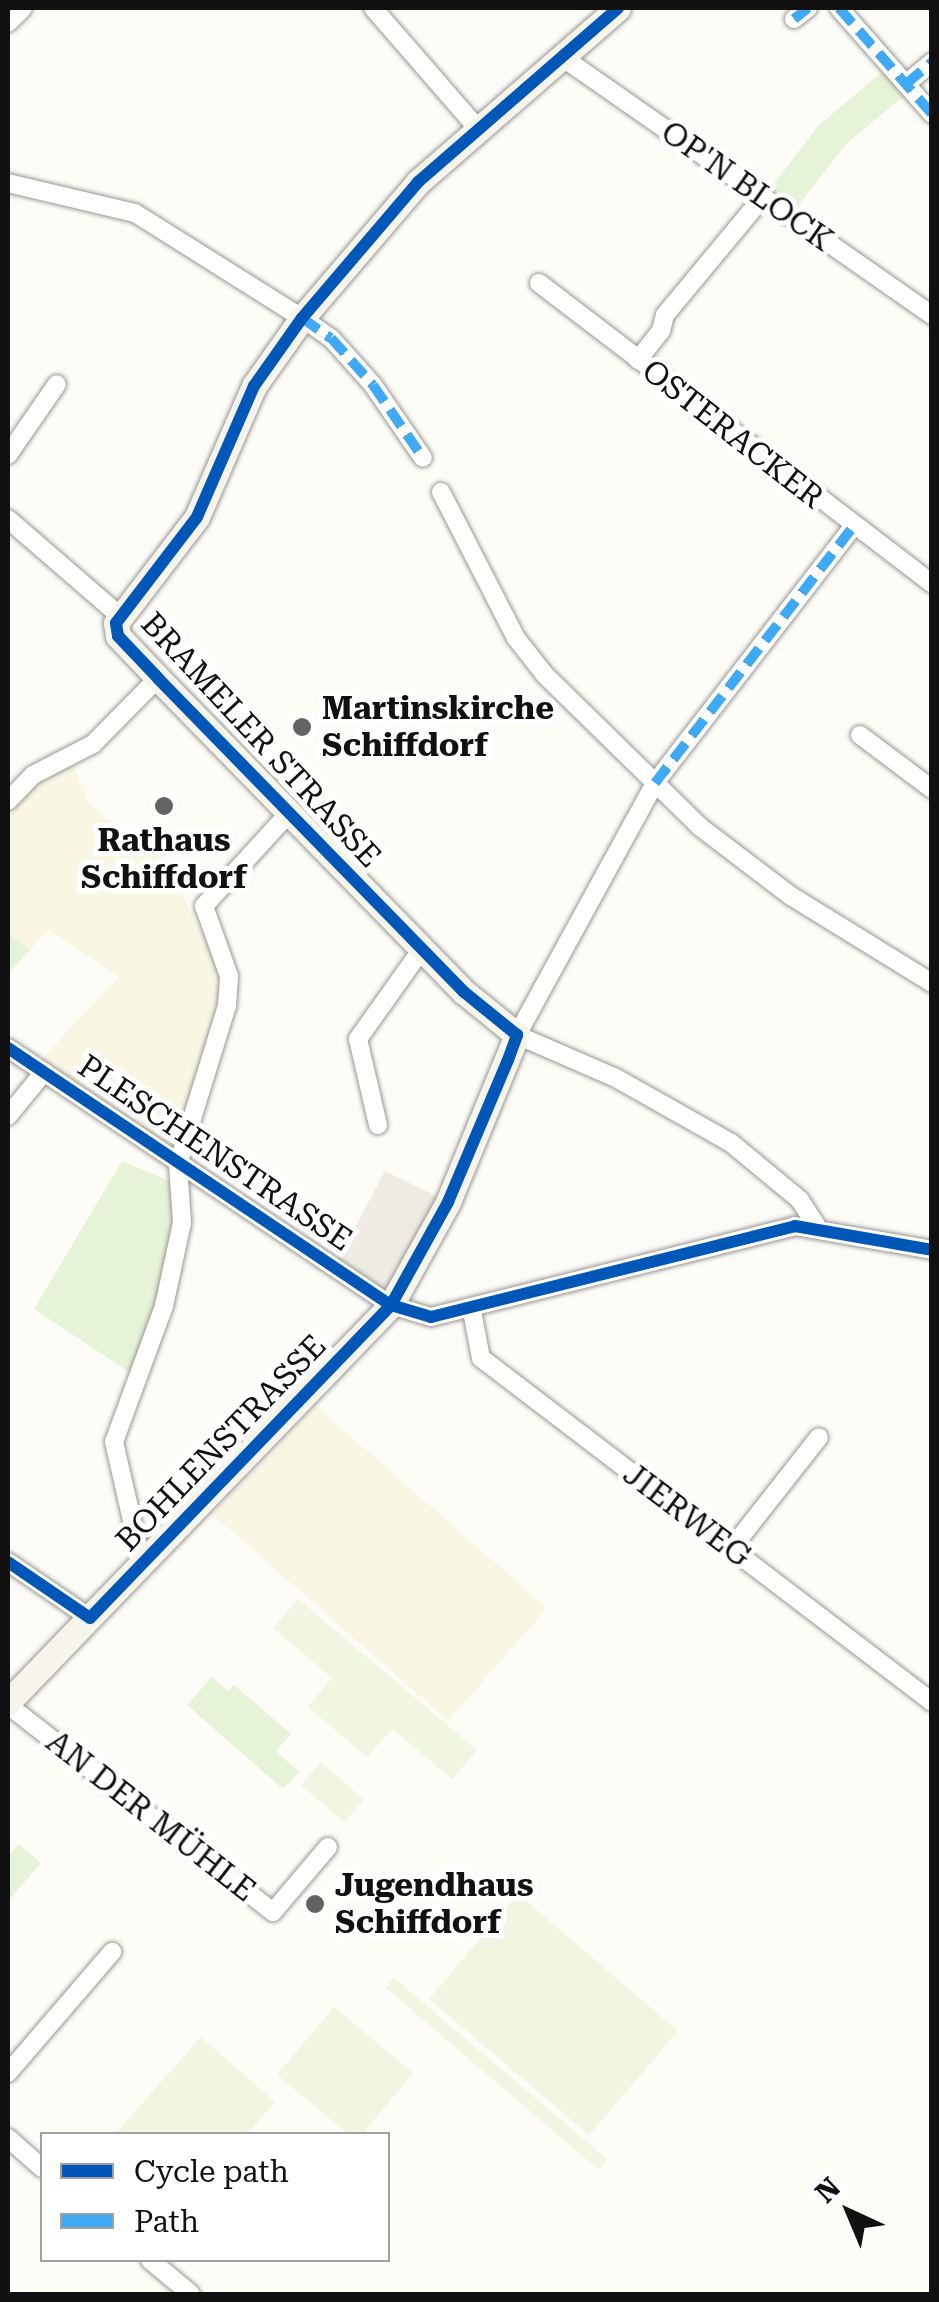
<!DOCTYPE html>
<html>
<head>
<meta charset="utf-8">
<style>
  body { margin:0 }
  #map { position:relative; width:939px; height:2302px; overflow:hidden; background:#fdfcf7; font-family:"Roboto Serif",serif }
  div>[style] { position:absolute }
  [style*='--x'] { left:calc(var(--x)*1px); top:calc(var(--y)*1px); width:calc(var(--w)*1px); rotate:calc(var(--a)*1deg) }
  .farmland>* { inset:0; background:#f9f7e4 }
  .green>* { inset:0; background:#e7f3d7 }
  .pitch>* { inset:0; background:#f0f6e1 }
  .plaza>* { inset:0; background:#edebe2 }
  .roads { filter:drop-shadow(0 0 2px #979795) drop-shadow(0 0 2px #979795) }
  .street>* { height:18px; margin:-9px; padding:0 9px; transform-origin:9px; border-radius:9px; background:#fffffe }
  .secondary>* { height:25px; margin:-12.5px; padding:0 12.5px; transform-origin:12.5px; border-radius:12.5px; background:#f6f4eb }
  .quiet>* { height:10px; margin-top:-5px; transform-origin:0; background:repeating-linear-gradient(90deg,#3fa9f5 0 20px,transparent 0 30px) }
  .cycleway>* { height:12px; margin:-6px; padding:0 6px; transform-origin:6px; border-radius:6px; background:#0057b8 }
  .dots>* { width:28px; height:28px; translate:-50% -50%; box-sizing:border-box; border:5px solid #fff; border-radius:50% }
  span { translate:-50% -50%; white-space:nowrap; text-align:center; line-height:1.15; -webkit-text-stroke:10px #fff; paint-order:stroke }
  .street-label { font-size:32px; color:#111 }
  .poi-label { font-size:32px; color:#111; font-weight:700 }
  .left { translate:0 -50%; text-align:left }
  .frame { position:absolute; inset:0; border:10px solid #111; pointer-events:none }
  .legend { position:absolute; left:40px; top:2132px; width:350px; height:130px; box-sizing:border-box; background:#fff; border:2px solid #a0a0a0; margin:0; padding:12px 18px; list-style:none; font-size:30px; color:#111 }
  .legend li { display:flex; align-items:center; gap:20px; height:50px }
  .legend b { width:50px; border:2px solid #a0a0a0 }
  .north { position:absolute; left:799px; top:2162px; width:100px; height:100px; -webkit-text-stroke:8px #fff; paint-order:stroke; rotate:316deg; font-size:28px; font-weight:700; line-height:40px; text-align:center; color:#111 }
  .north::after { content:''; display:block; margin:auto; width:35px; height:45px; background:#111; clip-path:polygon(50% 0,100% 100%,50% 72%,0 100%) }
</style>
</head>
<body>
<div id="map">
  <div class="farmland">
    <div style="clip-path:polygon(72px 763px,90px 806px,186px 873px,183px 897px,222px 971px,220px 1005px,172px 1152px,40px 1061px,119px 977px,49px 930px,30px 950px,8px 933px,8px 809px,24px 786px)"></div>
    <div style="clip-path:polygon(316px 1406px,547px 1608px,448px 1721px,212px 1514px)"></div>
  </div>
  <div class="green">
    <div style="clip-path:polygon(883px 71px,904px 96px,847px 143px,794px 211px,767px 193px,818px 126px)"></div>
    <div style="clip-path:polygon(8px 933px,30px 950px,8px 974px)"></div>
    <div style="clip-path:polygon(122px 1161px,174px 1183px,175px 1223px,157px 1305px,132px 1374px,34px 1309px)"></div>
    <div style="clip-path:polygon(212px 1677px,228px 1691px,234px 1685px,291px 1734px,276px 1751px,299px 1772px,283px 1789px,187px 1705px)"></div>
    <div style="clip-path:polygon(19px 1844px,41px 1863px,8px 1901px,8px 1857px)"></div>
  </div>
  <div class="pitch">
    <div style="clip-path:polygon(298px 1599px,477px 1750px,452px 1779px,392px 1729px,367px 1757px,308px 1707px,332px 1678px,273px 1628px)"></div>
    <div style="clip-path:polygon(321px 1762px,364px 1800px,344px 1822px,301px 1785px)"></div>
    <div style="clip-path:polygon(518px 1894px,678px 2031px,589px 2135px,429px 1999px)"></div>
    <div style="clip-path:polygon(394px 1978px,607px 2159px,599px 2170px,386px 1988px)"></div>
    <div style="clip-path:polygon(334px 2007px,413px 2073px,362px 2134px,348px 2134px,277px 2075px)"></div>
    <div style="clip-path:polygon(201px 2037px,275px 2102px,247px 2134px,115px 2134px)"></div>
  </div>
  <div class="plaza">
    <div style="clip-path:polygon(385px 1171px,448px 1202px,391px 1305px,335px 1265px)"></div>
  </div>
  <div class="roads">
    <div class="street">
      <div style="--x:373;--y:8;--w:160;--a:49"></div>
      <div style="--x:839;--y:8;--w:141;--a:48.7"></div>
      <div style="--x:794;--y:19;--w:18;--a:-38"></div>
      <div style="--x:8;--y:23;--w:21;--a:-45"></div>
      <div style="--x:562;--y:57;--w:451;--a:34.9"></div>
      <div style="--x:906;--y:84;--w:34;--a:-40"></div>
      <div style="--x:8;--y:183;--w:130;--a:13.3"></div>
      <div style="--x:135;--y:213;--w:197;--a:32.2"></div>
      <div style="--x:302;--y:318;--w:35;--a:35"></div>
      <div style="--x:331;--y:338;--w:63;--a:48.2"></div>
      <div style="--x:373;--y:385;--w:88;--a:55.6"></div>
      <div style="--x:539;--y:283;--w:494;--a:37.4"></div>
      <div style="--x:638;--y:360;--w:37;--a:-52"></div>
      <div style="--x:661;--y:331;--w:16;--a:-76"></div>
      <div style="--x:665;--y:315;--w:153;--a:-50.3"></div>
      <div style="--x:8;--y:455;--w:86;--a:-55.4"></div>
      <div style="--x:441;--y:492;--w:164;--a:62.8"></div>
      <div style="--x:516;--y:638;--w:47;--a:51.9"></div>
      <div style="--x:545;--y:675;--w:216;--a:44.4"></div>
      <div style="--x:699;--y:826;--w:116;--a:37.3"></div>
      <div style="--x:791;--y:896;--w:166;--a:31.7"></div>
      <div style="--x:8;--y:519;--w:150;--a:40.9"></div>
      <div style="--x:860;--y:735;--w:90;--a:36.9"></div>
      <div style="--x:8;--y:801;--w:36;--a:-46"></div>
      <div style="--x:33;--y:775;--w:68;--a:-27.3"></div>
      <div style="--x:93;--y:744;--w:93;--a:-45.4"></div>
      <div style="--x:8;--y:1048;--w:461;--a:33.9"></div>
      <div style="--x:391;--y:1305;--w:42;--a:16.7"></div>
      <div style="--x:431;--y:1317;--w:375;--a:-14"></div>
      <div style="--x:795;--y:1226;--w:139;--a:9.9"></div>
      <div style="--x:8;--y:1116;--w:57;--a:-50.7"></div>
      <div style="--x:378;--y:1125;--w:88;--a:-103.1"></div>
      <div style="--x:358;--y:1039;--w:110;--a:-54.6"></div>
      <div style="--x:816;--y:1225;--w:30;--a:-123"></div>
      <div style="--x:800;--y:1200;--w:89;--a:-140.4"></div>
      <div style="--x:731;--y:1143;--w:132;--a:-150.5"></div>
      <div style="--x:616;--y:1078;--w:108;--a:-156.5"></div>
      <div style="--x:517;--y:1035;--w:287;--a:-61.3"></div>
      <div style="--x:655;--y:783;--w:324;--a:-52.3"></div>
      <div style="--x:472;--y:1311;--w:48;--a:79.2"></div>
      <div style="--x:481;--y:1358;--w:567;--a:37.33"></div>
      <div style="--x:731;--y:1549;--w:142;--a:-51.8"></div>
      <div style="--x:8;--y:1562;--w:99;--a:34.3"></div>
      <div style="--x:142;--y:1564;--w:125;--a:-102.9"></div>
      <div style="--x:114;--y:1442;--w:145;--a:-69.8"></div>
      <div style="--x:164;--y:1306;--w:85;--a:-77.8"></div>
      <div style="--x:182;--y:1223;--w:59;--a:-93.9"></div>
      <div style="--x:178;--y:1164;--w:165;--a:-72.8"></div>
      <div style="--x:227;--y:1006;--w:30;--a:-86"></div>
      <div style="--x:229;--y:976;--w:74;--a:-109.7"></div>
      <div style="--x:204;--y:906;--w:126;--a:-47.6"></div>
      <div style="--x:8;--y:1705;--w:336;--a:38"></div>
      <div style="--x:273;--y:1912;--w:85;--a:-49.8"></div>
      <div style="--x:8;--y:2073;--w:160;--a:-49.3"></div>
      <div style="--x:8;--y:2138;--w:45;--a:41.4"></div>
      <div style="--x:150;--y:2260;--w:53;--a:39.7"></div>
    </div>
    <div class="secondary">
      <div style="--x:8;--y:1702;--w:552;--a:-46.03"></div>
      <div style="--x:391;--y:1305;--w:118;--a:-61"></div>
      <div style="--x:448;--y:1202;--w:181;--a:-67.6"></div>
      <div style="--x:517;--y:1035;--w:68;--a:-140.9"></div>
      <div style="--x:464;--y:992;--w:438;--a:-134.3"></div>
      <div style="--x:158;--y:678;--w:58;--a:-133.6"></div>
      <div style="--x:118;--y:636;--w:13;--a:-99"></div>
      <div style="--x:116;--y:623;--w:133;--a:-52.6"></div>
      <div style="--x:197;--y:517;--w:143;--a:-66.5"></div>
      <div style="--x:254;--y:386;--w:83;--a:-54.8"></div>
      <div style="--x:302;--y:318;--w:179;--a:-49.5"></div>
      <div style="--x:418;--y:182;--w:265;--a:-41"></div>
    </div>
  </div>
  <div class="quiet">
    <div style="--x:839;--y:8;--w:141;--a:48.7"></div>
    <div style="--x:794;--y:19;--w:18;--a:-38"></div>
    <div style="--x:906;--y:84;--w:34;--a:-40"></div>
    <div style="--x:302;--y:318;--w:35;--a:35"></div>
    <div style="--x:331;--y:338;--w:63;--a:48.2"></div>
    <div style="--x:373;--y:385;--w:88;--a:55.6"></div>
    <div style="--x:655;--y:783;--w:324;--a:-52.3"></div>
  </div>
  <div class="cycleway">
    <div style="--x:8;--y:1048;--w:461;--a:33.9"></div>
    <div style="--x:391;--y:1305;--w:42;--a:16.7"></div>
    <div style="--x:431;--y:1317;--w:375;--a:-14"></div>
    <div style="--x:795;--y:1226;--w:139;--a:9.9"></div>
    <div style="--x:8;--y:1562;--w:99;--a:34.3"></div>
    <div style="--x:90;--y:1618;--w:434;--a:-46.1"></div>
    <div style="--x:391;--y:1305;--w:118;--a:-61"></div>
    <div style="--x:448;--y:1202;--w:154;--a:-67.1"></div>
    <div style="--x:508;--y:1060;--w:27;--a:-70"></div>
    <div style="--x:517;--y:1035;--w:68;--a:-140.9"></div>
    <div style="--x:464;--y:992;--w:438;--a:-134.3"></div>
    <div style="--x:158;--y:678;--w:58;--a:-133.6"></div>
    <div style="--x:118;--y:636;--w:13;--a:-99"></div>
    <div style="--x:116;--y:623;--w:133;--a:-52.6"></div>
    <div style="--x:197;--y:517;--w:143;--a:-66.5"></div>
    <div style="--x:254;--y:386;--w:83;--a:-54.8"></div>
    <div style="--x:302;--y:318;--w:179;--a:-49.5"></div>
    <div style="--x:418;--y:182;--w:265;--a:-41"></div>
  </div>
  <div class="dots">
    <div style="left:302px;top:727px;background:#646362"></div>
    <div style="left:164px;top:806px;background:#646362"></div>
    <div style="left:315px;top:1904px;background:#646362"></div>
  </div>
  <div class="street-label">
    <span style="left:747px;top:186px;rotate:35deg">OP'N BLOCK</span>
    <span style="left:733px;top:434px;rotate:38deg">OSTERACKER</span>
    <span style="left:261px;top:740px;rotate:47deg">BRAMELER STRASSE</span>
    <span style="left:215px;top:1153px;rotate:34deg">PLESCHENSTRASSE</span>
    <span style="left:221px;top:1443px;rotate:-46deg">BOHLENSTRASSE</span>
    <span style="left:687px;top:1515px;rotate:37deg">JIERWEG</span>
    <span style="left:151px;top:1816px;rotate:38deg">AN DER MÜHLE</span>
  </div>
  <div class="poi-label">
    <span class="left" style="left:322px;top:727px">Martinskirche<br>Schiffdorf</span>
    <span style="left:164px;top:859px">Rathaus<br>Schiffdorf</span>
    <span class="left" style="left:335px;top:1904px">Jugendhaus<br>Schiffdorf</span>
  </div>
  <div class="frame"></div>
  <ul class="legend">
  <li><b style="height:12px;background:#0057b8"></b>Cycle path</li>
  <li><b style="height:12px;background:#3fa9f5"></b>Path</li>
  </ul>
  <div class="north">N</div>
</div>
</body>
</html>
